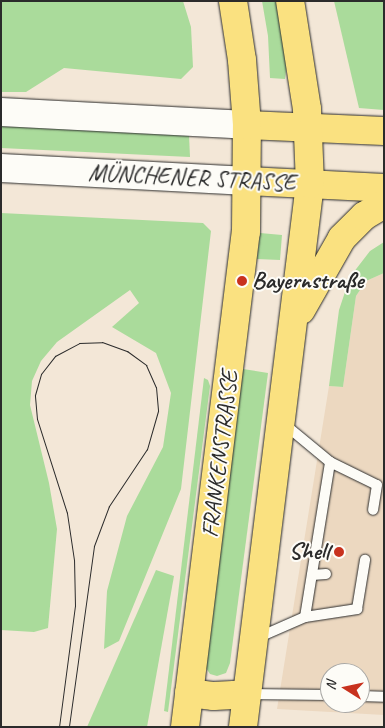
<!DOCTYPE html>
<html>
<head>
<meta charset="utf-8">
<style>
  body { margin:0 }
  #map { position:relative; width:385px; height:728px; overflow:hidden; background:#f3e7d7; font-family:Caveat,sans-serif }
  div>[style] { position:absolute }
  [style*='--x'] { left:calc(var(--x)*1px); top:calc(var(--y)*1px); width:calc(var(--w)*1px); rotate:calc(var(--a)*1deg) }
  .built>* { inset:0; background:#ecd8c0 }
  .green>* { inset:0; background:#aadb9b }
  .roads { filter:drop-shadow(0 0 1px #2b2b2b) drop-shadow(0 0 1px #2b2b2b) }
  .service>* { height:10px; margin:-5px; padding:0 5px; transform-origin:5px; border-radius:5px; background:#fdfcf7 }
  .secondary>* { height:28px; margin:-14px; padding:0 14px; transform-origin:14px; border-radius:14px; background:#fdfcf7 }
  .primary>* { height:28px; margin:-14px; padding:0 14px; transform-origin:14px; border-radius:14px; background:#fae180 }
  .tram>* { height:1px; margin:-0.5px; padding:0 0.5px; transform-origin:0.5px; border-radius:0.5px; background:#2b2b2b }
  .dots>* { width:14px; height:14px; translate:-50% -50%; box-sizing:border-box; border:2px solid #fdfcf7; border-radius:50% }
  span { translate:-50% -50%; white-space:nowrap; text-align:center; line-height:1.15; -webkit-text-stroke:4px #fdfcf7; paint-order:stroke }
  .street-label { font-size:24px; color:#2b2b2b }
  .poi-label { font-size:24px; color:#2b2b2b; font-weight:700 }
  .left { translate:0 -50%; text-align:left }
  .right { translate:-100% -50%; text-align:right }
  .frame { position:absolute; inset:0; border:2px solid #2b2b2b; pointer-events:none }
  .north { position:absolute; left:320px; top:663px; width:50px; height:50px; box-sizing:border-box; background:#fdfcf7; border:1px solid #a9a8a5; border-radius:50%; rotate:280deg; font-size:14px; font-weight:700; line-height:20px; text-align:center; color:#2b2b2b }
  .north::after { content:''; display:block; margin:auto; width:18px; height:22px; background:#c8321e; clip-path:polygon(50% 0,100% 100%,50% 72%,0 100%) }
</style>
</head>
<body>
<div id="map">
  <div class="built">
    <div style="clip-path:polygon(evenodd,384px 273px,384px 715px,277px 709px,329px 386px,343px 387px,356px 296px,366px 281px,384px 273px,330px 673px,360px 673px,360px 703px,330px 703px,330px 673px)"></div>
  </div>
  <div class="green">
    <div style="clip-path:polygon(1px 1px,183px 1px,191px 27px,193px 67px,181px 79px,64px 68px,26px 92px,1px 92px)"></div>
    <div style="clip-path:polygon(262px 1px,277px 1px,287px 64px,285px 79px,270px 78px,268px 36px)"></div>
    <div style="clip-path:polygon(334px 1px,384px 1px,384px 110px,359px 108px)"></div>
    <div style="clip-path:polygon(1px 126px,189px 135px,190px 157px,1px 148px)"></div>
    <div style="clip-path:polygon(1px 213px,203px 223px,211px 231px,181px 489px,119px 641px,104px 649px,107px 591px,127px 516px,163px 447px,171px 393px,156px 353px,112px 327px,139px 303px,130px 290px,57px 342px,41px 361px,32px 381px,30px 405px,49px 483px,57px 529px,48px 628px,34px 632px,1px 630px)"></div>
    <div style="clip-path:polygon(260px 233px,282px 235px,280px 260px,257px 259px)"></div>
    <div style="clip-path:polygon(384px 242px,384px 273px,366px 281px,356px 296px,343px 387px,329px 386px,339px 310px,350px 277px,370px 251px)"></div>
    <div style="clip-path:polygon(243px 369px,268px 373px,230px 663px,226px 673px,217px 676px,210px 674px,206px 668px,205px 656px)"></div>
    <div style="clip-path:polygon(204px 378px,208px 380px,210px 386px,168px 712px,164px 711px)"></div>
    <div style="clip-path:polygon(156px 570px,174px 576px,147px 727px,87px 727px)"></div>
  </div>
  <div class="roads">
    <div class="service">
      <div style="--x:283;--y:423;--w:61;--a:39.7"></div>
      <div style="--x:330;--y:462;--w:52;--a:26.1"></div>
      <div style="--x:377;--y:485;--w:25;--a:99"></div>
      <div style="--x:312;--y:575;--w:14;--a:-4"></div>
      <div style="--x:305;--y:617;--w:157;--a:-80.8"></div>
      <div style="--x:257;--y:638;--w:52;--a:-23.6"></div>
      <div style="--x:305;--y:617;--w:53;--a:-8.7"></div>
      <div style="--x:357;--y:609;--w:50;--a:-80.7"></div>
      <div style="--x:248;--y:694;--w:82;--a:0.7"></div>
      <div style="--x:360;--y:696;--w:24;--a:2"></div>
    </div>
    <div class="secondary">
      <div style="--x:1;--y:112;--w:246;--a:3"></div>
      <div style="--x:1;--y:168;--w:247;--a:3"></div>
    </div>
    <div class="primary">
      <div style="--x:247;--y:125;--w:137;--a:2.5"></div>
      <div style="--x:248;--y:181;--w:136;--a:2.9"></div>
      <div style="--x:301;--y:310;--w:83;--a:-60.3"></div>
      <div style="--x:342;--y:238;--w:31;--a:-45"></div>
      <div style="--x:364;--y:216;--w:23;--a:-31"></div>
      <div style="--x:189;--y:693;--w:25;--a:7"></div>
      <div style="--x:214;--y:696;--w:33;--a:-3"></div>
      <div style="--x:185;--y:727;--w:499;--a:-83"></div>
      <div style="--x:246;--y:232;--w:107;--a:-89.5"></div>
      <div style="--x:247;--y:125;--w:65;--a:-94.4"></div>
      <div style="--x:242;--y:60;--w:60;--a:-98.7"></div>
      <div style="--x:243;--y:727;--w:547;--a:-82.97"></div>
      <div style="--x:310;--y:184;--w:75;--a:-92.3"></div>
      <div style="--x:307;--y:109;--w:109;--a:-98.9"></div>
    </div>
  </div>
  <div class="tram">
    <div style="--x:59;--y:727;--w:122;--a:-82.5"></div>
    <div style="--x:75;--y:606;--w:46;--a:-91.2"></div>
    <div style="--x:74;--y:560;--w:48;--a:-98.5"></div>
    <div style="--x:67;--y:513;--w:99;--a:-107.7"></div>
    <div style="--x:37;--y:419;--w:24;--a:-95"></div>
    <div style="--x:35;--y:395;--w:22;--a:-74"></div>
    <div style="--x:41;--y:374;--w:23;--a:-52"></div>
    <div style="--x:55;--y:356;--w:27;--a:-28"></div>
    <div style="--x:79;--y:343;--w:23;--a:-2"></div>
    <div style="--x:102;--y:342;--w:27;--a:20"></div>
    <div style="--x:127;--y:351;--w:24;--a:36"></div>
    <div style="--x:146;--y:365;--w:24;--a:66"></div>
    <div style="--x:156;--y:387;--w:24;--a:85"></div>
    <div style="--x:158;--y:411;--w:40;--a:106"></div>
    <div style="--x:147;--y:449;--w:69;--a:123.7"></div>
    <div style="--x:109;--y:506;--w:43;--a:110.6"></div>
    <div style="--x:94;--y:546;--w:183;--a:97.9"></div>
  </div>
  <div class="dots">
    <div style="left:242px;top:281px;background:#c8321e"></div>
    <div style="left:339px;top:552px;background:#c8321e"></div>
  </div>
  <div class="street-label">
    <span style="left:192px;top:178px;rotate:3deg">MÜNCHENER STRASSE</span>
    <span style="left:220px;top:454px;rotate:-83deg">FRANKENSTRASSE</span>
  </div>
  <div class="poi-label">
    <span class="left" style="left:252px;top:281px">Bayernstraße</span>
    <span class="right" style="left:329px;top:552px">Shell</span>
  </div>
  <div class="frame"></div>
  <div class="north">N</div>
</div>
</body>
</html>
